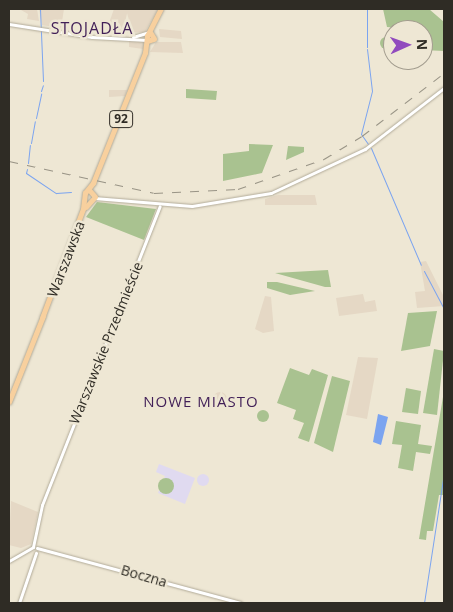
<!DOCTYPE html>
<html>
<head>
<meta charset="utf-8">
<style>
  body { margin:0 }
  #map { position:relative; width:453px; height:612px; overflow:hidden; background:#eee7d4; font-family:"Open Sans",sans-serif }
  div>[style] { position:absolute }
  [style*='--x'] { left:calc(var(--x)*1px); top:calc(var(--y)*1px); width:calc(var(--w)*1px); rotate:calc(var(--a)*1deg) }
  .commercial>* { inset:0; background:#e5d8c5 }
  .round { border-radius:50% }
  .education>* { inset:0; background:#e0daf0 }
  .green>* { inset:0; background:#a9c290 }
  .water>* { inset:0; background:#7ba4f0 }
  .stream>* { height:1px; margin:-0.5px; padding:0 0.5px; transform-origin:0.5px; border-radius:0.5px; background:#7ba4f0 }
  .roads { filter:drop-shadow(0 0 1px #b2ab99) drop-shadow(0 0 1px #b2ab99) }
  .tertiary>* { height:3px; margin:-1.5px; padding:0 1.5px; transform-origin:1.5px; border-radius:1.5px; background:#fff }
  .primary>* { height:4.5px; margin:-2.25px; padding:0 2.25px; transform-origin:2.25px; border-radius:2.25px; background:#f8d09e }
  .rail>* { height:1px; margin-top:-0.5px; transform-origin:0; background:repeating-linear-gradient(90deg,#989385 0 9px,transparent 0 18px) }
  span { translate:-50% -50%; white-space:nowrap; text-align:center; line-height:1.15; -webkit-text-stroke:5px #eee7d4; paint-order:stroke }
  .shield-label span { padding:1px 4px; background:#eee7d4; border:1px solid; border-radius:4px; -webkit-text-stroke-width:0 }
  .shield-label { font-size:12px; color:#2f2c25; font-weight:700 }
  .street-label { font-size:14px; color:#2f2c25 }
  .neighbourhood-label { font-size:15px; color:#411f57; letter-spacing:1px }
  .quarter-label { font-size:16px; color:#411f57; letter-spacing:1px }
  .frame { position:absolute; inset:0; border:10px solid #2f2c25; pointer-events:none }
  .north { position:absolute; left:383px; top:20px; width:50px; height:50px; box-sizing:border-box; background:#eee7d4; border:1px solid #a29c8e; border-radius:50%; rotate:88deg; font-size:14px; font-weight:700; line-height:20px; text-align:center; color:#2f2c25 }
  .north::after { content:''; display:block; margin:auto; width:18px; height:22px; background:#914bbe; clip-path:polygon(50% 0,100% 100%,50% 72%,0 100%) }
</style>
</head>
<body>
<div id="map">
  <div class="commercial">
    <div style="clip-path:polygon(37px 9px,39px 21px,27px 19px,28px 14px,21px 10px)"></div>
    <div style="clip-path:polygon(39px 9px,64px 9px,61px 28px,42px 25px)"></div>
    <div style="clip-path:polygon(114px 9px,158px 9px,145px 32px,105px 34px)"></div>
    <div style="clip-path:polygon(159px 29px,181px 31px,182px 39px,160px 37px)"></div>
    <div style="clip-path:polygon(129px 41px,142px 41px,145px 43px,143px 49px,129px 47px)"></div>
    <div style="clip-path:polygon(156px 42px,181px 42px,183px 53px,150px 52px)"></div>
    <div style="clip-path:polygon(109px 90px,127px 90px,125px 96px,109px 97px)"></div>
    <div style="clip-path:polygon(278px 195px,315px 195px,317px 205px,265px 205px,265px 199px)"></div>
    <div style="clip-path:polygon(426px 261px,444px 297px,444px 306px,417px 308px,415px 292px,425px 291px,420px 262px)"></div>
    <div style="clip-path:polygon(363px 294px,365px 302px,375px 300px,377px 311px,339px 316px,336px 298px)"></div>
    <div style="clip-path:polygon(265px 296px,271px 297px,274px 331px,263px 333px,255px 329px)"></div>
    <div style="clip-path:polygon(358px 357px,378px 358px,367px 419px,346px 415px)"></div>
    <div class="round" style="left:213px;top:392px;width:14px;height:14px"></div>
    <div style="clip-path:polygon(11px 501px,38px 512px,31px 544px,21px 548px,9px 545px)"></div>
  </div>
  <div class="education">
    <div style="clip-path:polygon(159px 464px,195px 478px,185px 504px,158px 493px,165px 476px,156px 472px)"></div>
    <div class="round" style="left:197px;top:474px;width:12px;height:12px"></div>
  </div>
  <div class="green">
    <div style="clip-path:polygon(383px 9px,429px 9px,444px 22px,444px 51px,423px 50px,423px 30px,387px 27px)"></div>
    <div class="round" style="left:380px;top:37px;width:12px;height:12px"></div>
    <div style="clip-path:polygon(186px 89px,217px 91px,216px 100px,186px 98px)"></div>
    <div style="clip-path:polygon(249px 144px,273px 145px,262px 173px,223px 181px,223px 154px,249px 151px)"></div>
    <div style="clip-path:polygon(288px 146px,304px 147px,304px 152px,286px 160px)"></div>
    <div style="clip-path:polygon(97px 202px,156px 209px,144px 240px,86px 217px)"></div>
    <div style="clip-path:polygon(328px 270px,331px 287px,325px 287px,275px 273px)"></div>
    <div style="clip-path:polygon(267px 282px,277px 282px,315px 291px,290px 295px,267px 288px)"></div>
    <div style="clip-path:polygon(437px 311px,430px 346px,401px 351px,408px 313px)"></div>
    <div style="clip-path:polygon(434px 349px,444px 351px,437px 415px,423px 413px)"></div>
    <div style="clip-path:polygon(290px 368px,309px 375px,312px 369px,328px 375px,309px 442px,298px 438px,304px 423px,293px 419px,296px 410px,277px 403px)"></div>
    <div style="clip-path:polygon(332px 376px,350px 381px,333px 452px,314px 443px)"></div>
    <div style="clip-path:polygon(406px 388px,421px 391px,418px 414px,402px 412px)"></div>
    <div style="clip-path:polygon(444px 391px,444px 495px,439px 495px,433px 531px,427px 531px,426px 540px,419px 539px)"></div>
    <div class="round" style="left:257px;top:410px;width:12px;height:12px"></div>
    <div style="clip-path:polygon(396px 421px,421px 425px,418px 444px,432px 446px,430px 454px,416px 452px,413px 471px,398px 468px,402px 445px,392px 444px)"></div>
    <div class="round" style="left:158px;top:478px;width:16px;height:16px"></div>
  </div>
  <div class="water">
    <div style="clip-path:polygon(378px 414px,388px 417px,381px 445px,373px 442px)"></div>
  </div>
  <div class="stream">
    <div style="--x:40;--y:9;--w:72;--a:87.6"></div>
    <div style="--x:367;--y:47;--w:38;--a:-90"></div>
    <div style="--x:367;--y:49;--w:42;--a:83.2"></div>
    <div style="--x:372;--y:91;--w:44;--a:104.3"></div>
    <div style="--x:361;--y:134;--w:12;--a:55"></div>
    <div style="--x:41;--y:91;--w:6;--a:-72"></div>
    <div style="--x:36;--y:118;--w:25;--a:-78"></div>
    <div style="--x:31;--y:143;--w:22;--a:-80"></div>
    <div style="--x:371;--y:148;--w:127;--a:66.9"></div>
    <div style="--x:28;--y:163;--w:18;--a:-84"></div>
    <div style="--x:27;--y:169;--w:4;--a:104"></div>
    <div style="--x:26;--y:173;--w:36;--a:34"></div>
    <div style="--x:56;--y:193;--w:15;--a:-4"></div>
    <div style="--x:424;--y:271;--w:43;--a:62.2"></div>
    <div style="--x:424;--y:603;--w:133;--a:-81.3"></div>
  </div>
  <div class="roads">
    <div class="tertiary">
      <div style="--x:9;--y:24;--w:84;--a:8.9"></div>
      <div style="--x:92;--y:37;--w:55;--a:3.1"></div>
      <div style="--x:133;--y:37;--w:17;--a:-17"></div>
      <div style="--x:94;--y:198;--w:98;--a:4.7"></div>
      <div style="--x:192;--y:206;--w:80;--a:-9.3"></div>
      <div style="--x:271;--y:193;--w:104;--a:-25.1"></div>
      <div style="--x:365;--y:149;--w:100;--a:-37.7"></div>
      <div style="--x:37;--y:548;--w:211;--a:15.1"></div>
      <div style="--x:9;--y:561;--w:28;--a:-30"></div>
      <div style="--x:33;--y:547;--w:43;--a:-77.9"></div>
      <div style="--x:42;--y:505;--w:321;--a:-68.5"></div>
      <div style="--x:19;--y:603;--w:53;--a:-71.2"></div>
    </div>
    <div class="primary">
      <div style="--x:147;--y:41;--w:7;--a:-16"></div>
      <div style="--x:154;--y:39;--w:6;--a:-121"></div>
      <div style="--x:86;--y:207;--w:13;--a:-48"></div>
      <div style="--x:95;--y:197;--w:9;--a:-131"></div>
      <div style="--x:42;--y:318;--w:116;--a:-69.4"></div>
      <div style="--x:83;--y:209;--w:16;--a:-83"></div>
      <div style="--x:85;--y:193;--w:13;--a:-51"></div>
      <div style="--x:93;--y:183;--w:140;--a:-68.2"></div>
      <div style="--x:145;--y:53;--w:17;--a:-83"></div>
      <div style="--x:147;--y:36;--w:30;--a:-63"></div>
      <div style="--x:9;--y:402;--w:92;--a:-68.4"></div>
    </div>
  </div>
  <div class="rail">
    <div style="--x:9;--y:161;--w:148;--a:12.4"></div>
    <div style="--x:154;--y:193;--w:84;--a:-2.7"></div>
    <div style="--x:238;--y:189;--w:91;--a:-19.2"></div>
    <div style="--x:324;--y:159;--w:44;--a:-31.2"></div>
    <div style="--x:362;--y:136;--w:103;--a:-37.5"></div>
  </div>
  <div class="shield-label">
    <span style="left:121px;top:119px">92</span>
  </div>
  <div class="street-label">
    <span style="left:66px;top:259px;rotate:-69deg">Warszawska</span>
    <span style="left:106px;top:343px;rotate:-68deg">Warszawskie Przedmieście</span>
    <span style="left:144px;top:576px;rotate:16deg">Boczna</span>
  </div>
  <div class="neighbourhood-label">
    <span style="left:201px;top:402px">NOWE MIASTO</span>
  </div>
  <div class="quarter-label">
    <span style="left:92px;top:28px">STOJADŁA</span>
  </div>
  <div class="frame"></div>
  <div class="north">N</div>
</div>
</body>
</html>
